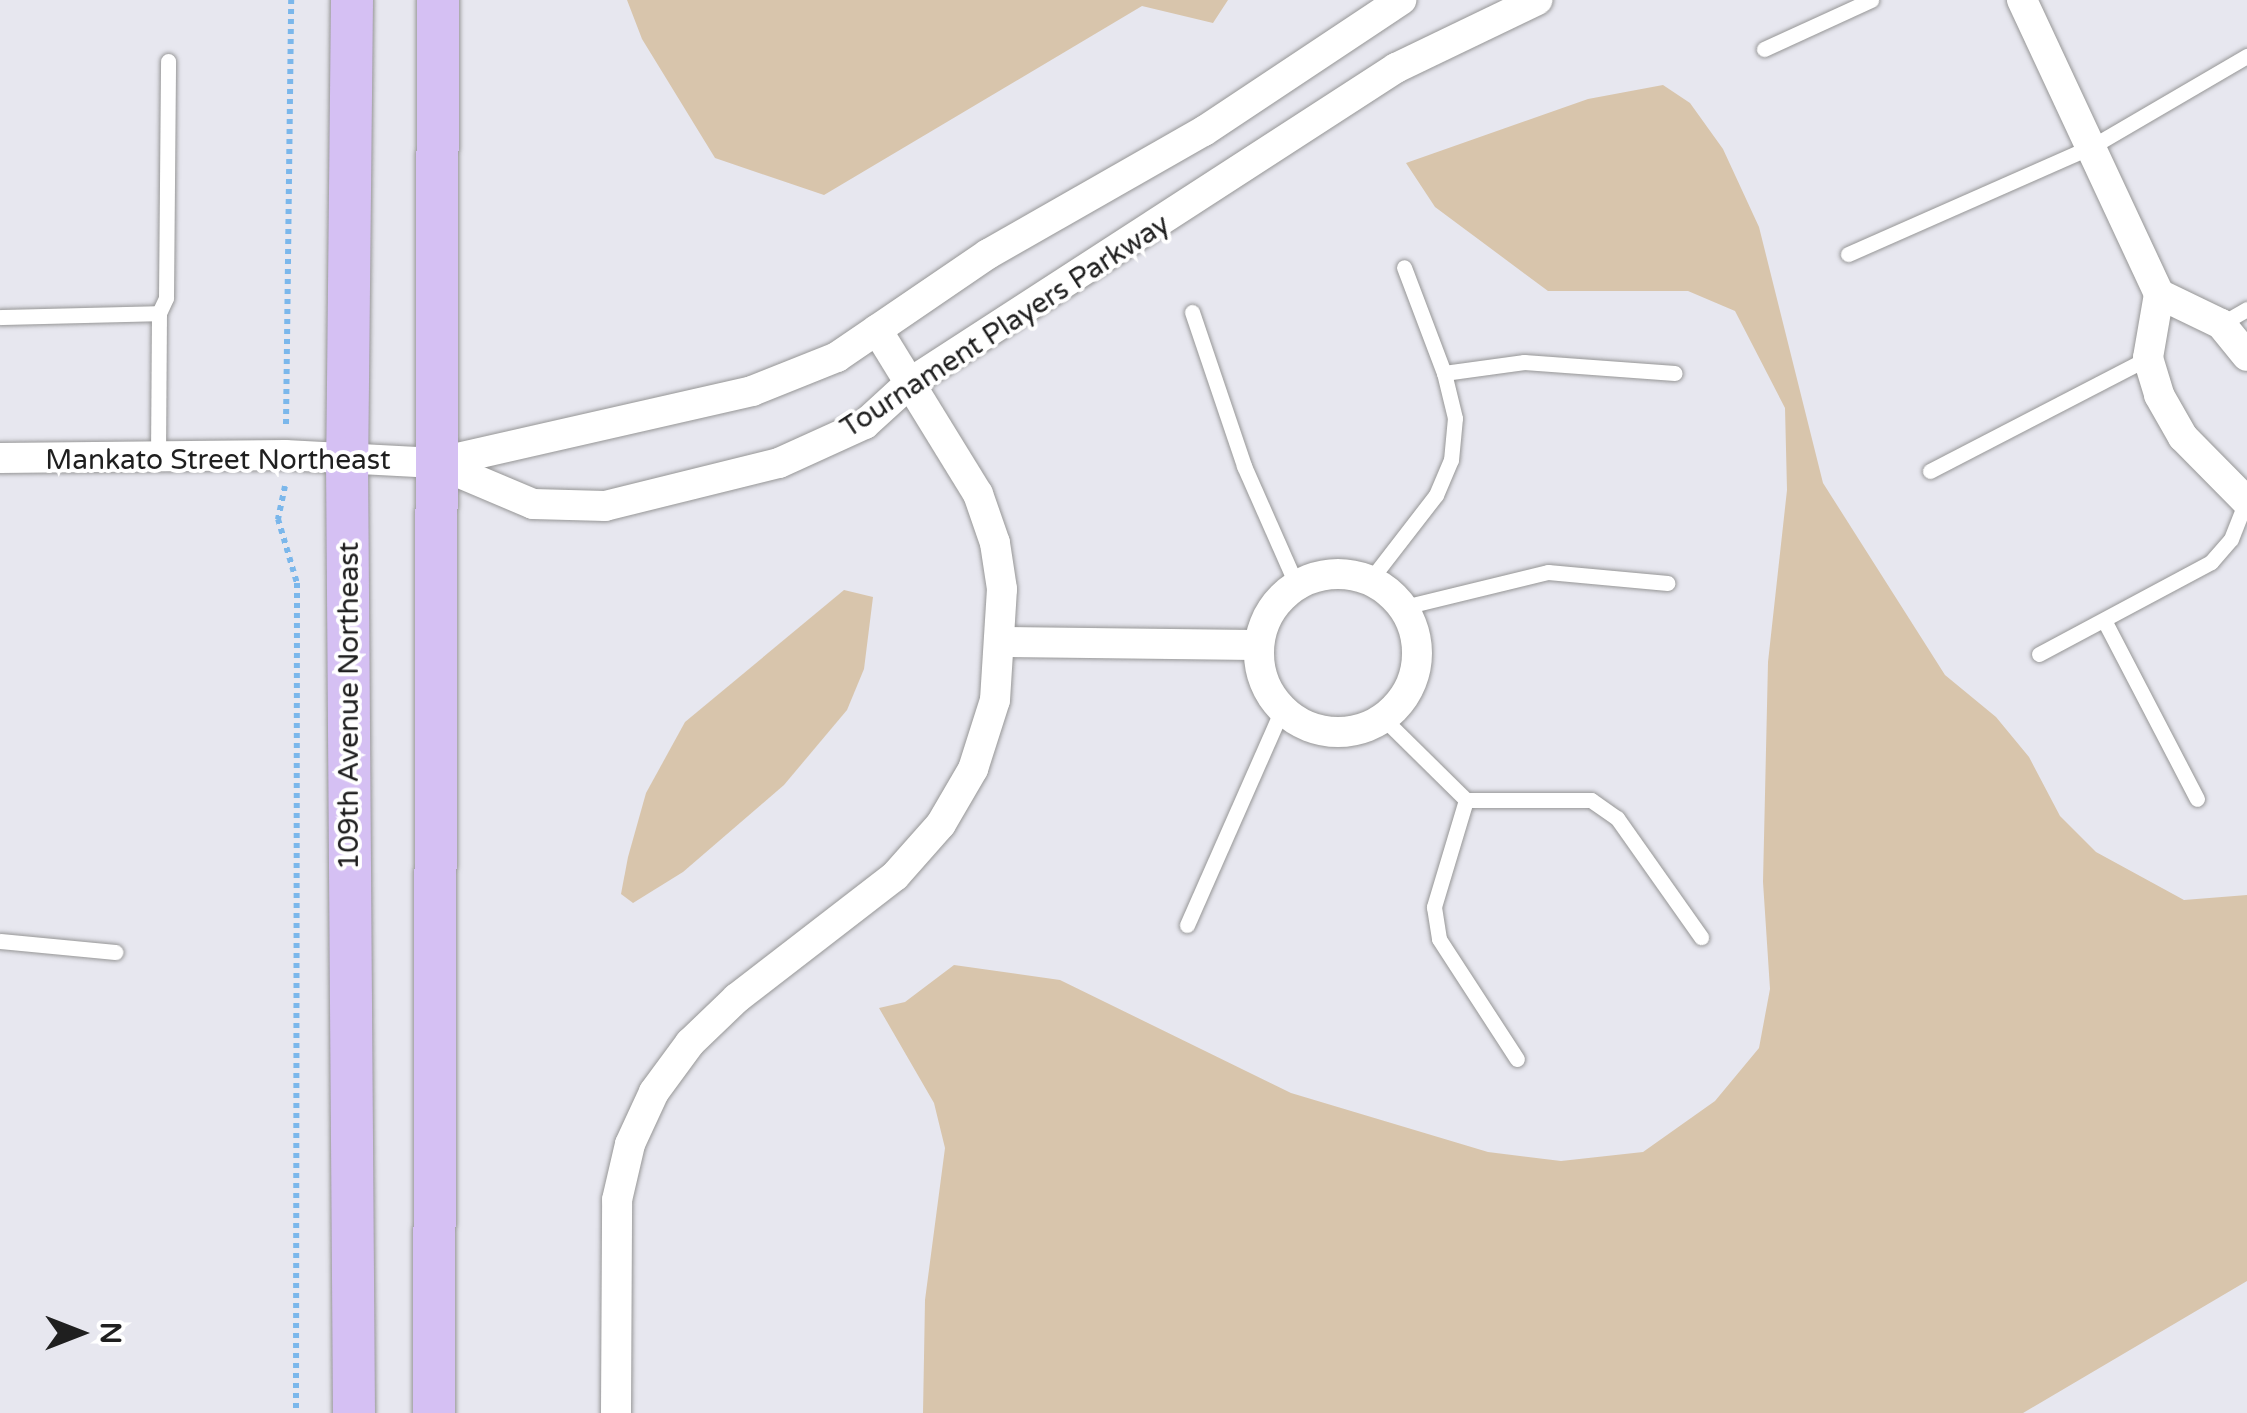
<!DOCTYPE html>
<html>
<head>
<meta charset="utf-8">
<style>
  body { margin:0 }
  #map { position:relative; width:2247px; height:1413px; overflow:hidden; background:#e7e7ef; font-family:"Varela Round",sans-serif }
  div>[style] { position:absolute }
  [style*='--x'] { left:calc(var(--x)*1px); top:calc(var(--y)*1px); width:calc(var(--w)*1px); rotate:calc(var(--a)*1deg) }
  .water>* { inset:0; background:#d8c5ac }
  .path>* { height:6px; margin-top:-3px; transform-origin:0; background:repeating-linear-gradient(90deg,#7bb7eb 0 5px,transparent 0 10px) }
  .roads { filter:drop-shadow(0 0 2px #969696) drop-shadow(0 0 2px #969696) }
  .lane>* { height:15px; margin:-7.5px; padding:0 7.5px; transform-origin:7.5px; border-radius:7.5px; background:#fff }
  .street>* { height:30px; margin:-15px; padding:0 15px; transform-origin:15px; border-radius:15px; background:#fff }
  .street>.ring { margin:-15px; padding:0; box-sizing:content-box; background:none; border:30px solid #fff; border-radius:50% }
  .secondary>* { height:42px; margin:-21px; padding:0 21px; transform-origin:21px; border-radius:21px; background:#d5c0f3 }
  span { translate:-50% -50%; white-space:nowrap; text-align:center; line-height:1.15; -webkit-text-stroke:8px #fff; paint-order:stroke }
  .street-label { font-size:28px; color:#1f1f1f }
  .north { position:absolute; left:30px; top:1283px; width:100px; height:100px; -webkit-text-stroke:8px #fff; paint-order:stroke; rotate:90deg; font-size:28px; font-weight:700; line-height:40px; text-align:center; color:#1f1f1f }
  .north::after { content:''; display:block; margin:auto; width:35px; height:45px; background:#1f1f1f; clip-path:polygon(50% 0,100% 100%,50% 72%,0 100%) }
</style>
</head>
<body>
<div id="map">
  <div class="water">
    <div style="clip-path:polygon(627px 0,1228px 0,1213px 23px,1142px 6px,824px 195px,715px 158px,642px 39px)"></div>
    <div style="clip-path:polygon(1663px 85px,1690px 103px,1723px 149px,1759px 227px,1823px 483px,1945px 675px,1996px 717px,2029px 757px,2060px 816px,2096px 852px,2184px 900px,2247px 895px,2247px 1281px,2023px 1413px,923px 1413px,925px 1300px,945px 1148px,934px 1103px,879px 1008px,905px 1002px,954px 965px,1060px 980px,1291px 1093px,1488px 1152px,1561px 1161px,1643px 1152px,1715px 1101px,1759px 1048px,1770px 989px,1763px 882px,1768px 662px,1787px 490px,1785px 408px,1735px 311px,1688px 291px,1548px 291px,1435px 207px,1406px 163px,1588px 99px)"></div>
    <div style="clip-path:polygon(844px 590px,873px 597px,864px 669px,847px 710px,784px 785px,683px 872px,633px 903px,621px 894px,628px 857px,646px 793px,685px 722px)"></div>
  </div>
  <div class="path">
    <div style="--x:286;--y:424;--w:424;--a:-89.3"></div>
    <div style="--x:285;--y:486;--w:34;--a:102"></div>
    <div style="--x:278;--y:519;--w:67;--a:73.5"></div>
    <div style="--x:297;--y:583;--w:830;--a:90.07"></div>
  </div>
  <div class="roads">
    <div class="lane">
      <div style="--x:1764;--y:49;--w:118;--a:-24.6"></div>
      <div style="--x:1848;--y:254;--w:266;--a:-23.8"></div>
      <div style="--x:2091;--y:147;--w:181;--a:-30.3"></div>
      <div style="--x:1192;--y:312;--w:163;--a:71.3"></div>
      <div style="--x:1244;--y:466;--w:129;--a:66.2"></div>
      <div style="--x:159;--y:313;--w:17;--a:-65"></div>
      <div style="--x:166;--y:298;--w:237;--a:-89.5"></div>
      <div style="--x:0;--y:317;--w:159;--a:-1.4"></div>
      <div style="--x:159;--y:313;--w:144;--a:90.4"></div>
      <div style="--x:2221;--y:324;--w:30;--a:-30"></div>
      <div style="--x:1444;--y:373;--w:81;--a:-7.8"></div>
      <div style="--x:1524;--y:362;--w:151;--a:4.2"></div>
      <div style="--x:1930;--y:471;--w:246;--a:-27.4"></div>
      <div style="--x:1371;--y:579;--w:106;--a:-52.3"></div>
      <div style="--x:1436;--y:495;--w:38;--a:-67"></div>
      <div style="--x:1451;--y:460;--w:42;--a:-84.6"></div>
      <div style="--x:1455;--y:418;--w:46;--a:-103.7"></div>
      <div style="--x:1444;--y:373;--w:113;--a:-110.7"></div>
      <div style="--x:1404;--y:607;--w:148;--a:-13.7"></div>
      <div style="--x:1548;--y:572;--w:120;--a:5.3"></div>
      <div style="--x:2106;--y:624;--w:197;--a:62.5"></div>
      <div style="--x:2039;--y:654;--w:195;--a:-28.1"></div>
      <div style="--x:2211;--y:562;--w:30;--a:-49"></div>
      <div style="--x:2231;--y:539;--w:41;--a:-68.5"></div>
      <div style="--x:1384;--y:719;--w:115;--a:44.6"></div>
      <div style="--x:1466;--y:800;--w:125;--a:0"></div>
      <div style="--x:1591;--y:800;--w:32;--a:35"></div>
      <div style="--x:1617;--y:818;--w:146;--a:54.8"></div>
      <div style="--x:1466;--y:800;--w:112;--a:106.7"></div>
      <div style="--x:1434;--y:907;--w:32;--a:81"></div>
      <div style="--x:1439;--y:939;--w:143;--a:57"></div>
      <div style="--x:1187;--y:925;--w:235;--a:-66.2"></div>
      <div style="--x:0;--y:941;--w:116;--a:5.5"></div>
    </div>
    <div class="street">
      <div style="--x:2022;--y:0;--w:324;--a:65"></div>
      <div style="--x:2159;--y:294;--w:65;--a:99.8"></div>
      <div style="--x:2148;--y:358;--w:39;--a:73"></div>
      <div style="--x:2159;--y:395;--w:48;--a:60.3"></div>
      <div style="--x:2183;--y:437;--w:91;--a:45.4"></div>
      <div style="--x:2159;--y:294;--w:69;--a:25.8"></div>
      <div style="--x:2221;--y:324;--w:41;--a:50.9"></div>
      <div style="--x:0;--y:458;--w:285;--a:-0.6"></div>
      <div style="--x:285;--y:455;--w:151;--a:3"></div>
      <div style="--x:436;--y:463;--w:324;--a:-12.8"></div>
      <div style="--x:752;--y:391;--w:92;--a:-21.8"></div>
      <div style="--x:837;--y:357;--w:183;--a:-34.3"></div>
      <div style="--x:988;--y:254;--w:249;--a:-29.7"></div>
      <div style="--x:1204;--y:131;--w:237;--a:-33.6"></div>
      <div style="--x:436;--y:463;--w:105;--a:22.9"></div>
      <div style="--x:533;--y:504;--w:72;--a:1.6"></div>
      <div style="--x:605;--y:506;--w:179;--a:-13.9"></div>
      <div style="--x:779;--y:463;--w:94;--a:-24.4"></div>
      <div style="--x:865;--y:424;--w:62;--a:-42.4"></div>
      <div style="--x:911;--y:382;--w:578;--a:-32.92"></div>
      <div style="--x:1396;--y:68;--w:157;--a:-25.7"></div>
      <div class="ring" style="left:1259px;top:574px;width:128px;height:128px"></div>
      <div style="--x:1001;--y:642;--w:258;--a:0.7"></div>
      <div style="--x:616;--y:1413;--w:213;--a:-89.7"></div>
      <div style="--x:617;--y:1200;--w:57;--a:-76.9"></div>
      <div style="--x:630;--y:1144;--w:57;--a:-65.2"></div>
      <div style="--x:654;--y:1092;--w:61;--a:-53.7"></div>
      <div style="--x:690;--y:1043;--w:65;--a:-43.8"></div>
      <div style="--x:737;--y:998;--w:200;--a:-37.7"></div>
      <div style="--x:895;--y:876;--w:69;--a:-48.5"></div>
      <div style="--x:941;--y:824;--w:64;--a:-59.8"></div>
      <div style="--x:973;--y:769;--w:72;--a:-72.3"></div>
      <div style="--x:995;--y:700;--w:111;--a:-86.4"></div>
      <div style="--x:1002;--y:589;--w:47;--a:-98.7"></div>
      <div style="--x:995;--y:543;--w:52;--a:-109.1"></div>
      <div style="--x:978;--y:494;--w:193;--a:-121.6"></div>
    </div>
    <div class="secondary">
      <div style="--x:352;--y:0;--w:458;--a:90.6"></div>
      <div style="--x:347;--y:458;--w:955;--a:89.58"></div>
      <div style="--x:434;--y:1413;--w:1413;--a:-89.84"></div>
    </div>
  </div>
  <div class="street-label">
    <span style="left:1005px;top:326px;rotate:-33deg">Tournament Players Parkway</span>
    <span style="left:218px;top:460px">Mankato Street Northeast</span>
    <span style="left:349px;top:706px;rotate:-90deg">109th Avenue Northeast</span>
  </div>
  <div class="north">N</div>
</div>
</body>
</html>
